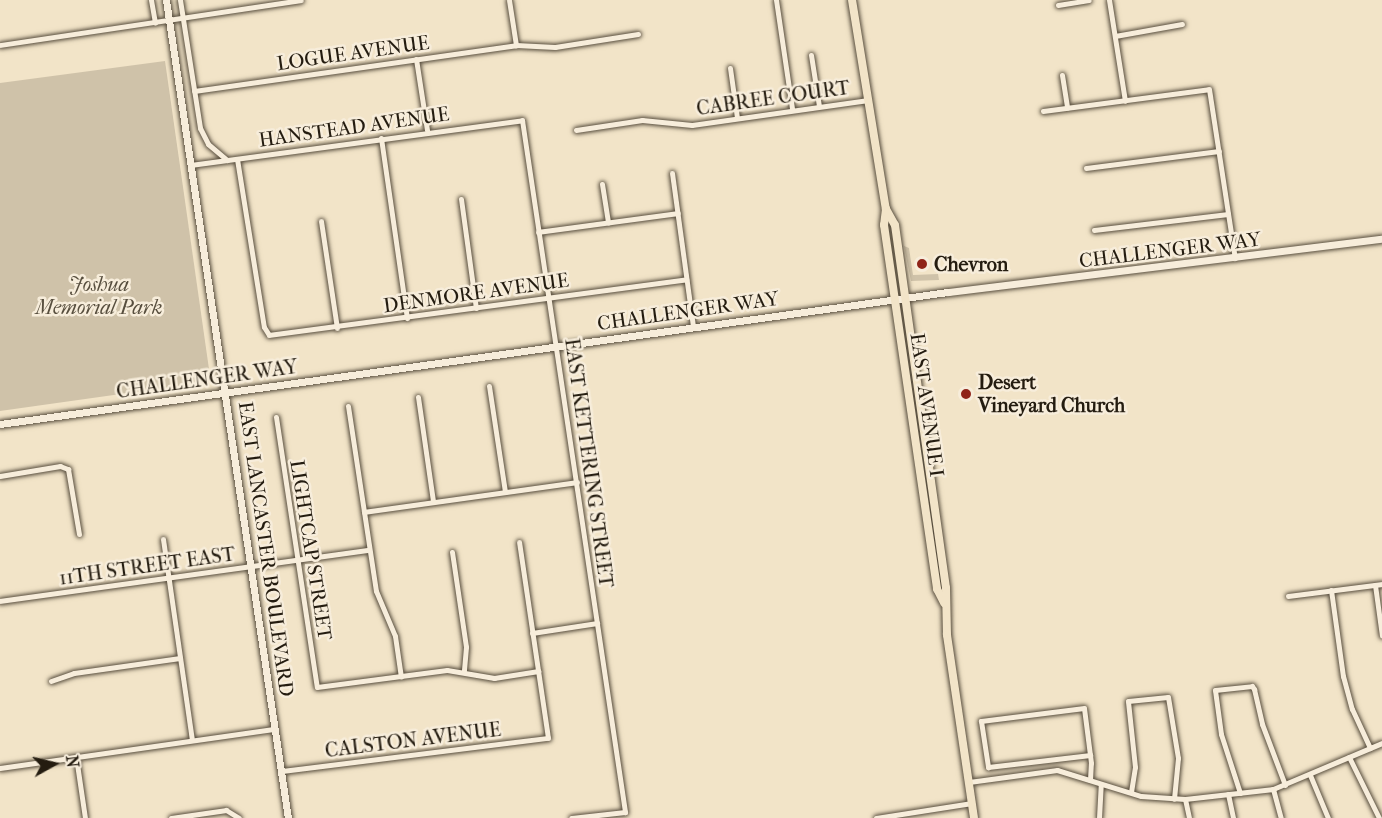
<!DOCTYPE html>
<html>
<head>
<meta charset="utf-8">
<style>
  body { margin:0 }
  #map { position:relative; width:1382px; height:818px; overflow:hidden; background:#f2e4c8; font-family:"IM FELL French Canon",serif }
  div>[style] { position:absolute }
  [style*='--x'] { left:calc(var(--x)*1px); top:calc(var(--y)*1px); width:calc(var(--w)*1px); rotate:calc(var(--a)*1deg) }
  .green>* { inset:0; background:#cfc2a9 }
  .roads { filter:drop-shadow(0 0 2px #584e3e) drop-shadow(0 0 2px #584e3e) }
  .street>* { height:5px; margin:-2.5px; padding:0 2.5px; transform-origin:2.5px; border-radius:2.5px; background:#f7eddb }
  .secondary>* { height:7px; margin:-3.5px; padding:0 3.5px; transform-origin:3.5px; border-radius:3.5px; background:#f7eddb }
  .primary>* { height:8px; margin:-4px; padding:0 4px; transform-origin:4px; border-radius:4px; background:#f2e4c8 }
  .dots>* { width:16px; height:16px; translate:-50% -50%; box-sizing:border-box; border:3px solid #f7eddb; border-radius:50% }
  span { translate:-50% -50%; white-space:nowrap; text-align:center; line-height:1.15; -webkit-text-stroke:5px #f7eddb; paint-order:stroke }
  .street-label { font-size:20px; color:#241c10 }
  .poi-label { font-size:20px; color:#241c10; font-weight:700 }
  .left { translate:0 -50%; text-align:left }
  .park-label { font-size:20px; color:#574e3e; font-style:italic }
  .north { position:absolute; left:24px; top:734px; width:60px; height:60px; -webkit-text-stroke:4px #f7eddb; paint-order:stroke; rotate:82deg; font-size:16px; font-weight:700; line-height:24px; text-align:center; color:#241c10 }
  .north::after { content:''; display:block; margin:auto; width:21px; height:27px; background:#241c10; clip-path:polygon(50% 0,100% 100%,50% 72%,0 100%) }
</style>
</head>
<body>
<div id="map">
  <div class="green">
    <div style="clip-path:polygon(165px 61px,210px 376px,206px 382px,0 411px,0 83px)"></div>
    <div style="clip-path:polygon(904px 246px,909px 248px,913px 275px,938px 274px,939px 280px,911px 281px)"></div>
  </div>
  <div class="roads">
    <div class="street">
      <div style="--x:151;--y:0;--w:23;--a:80"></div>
      <div style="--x:180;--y:0;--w:130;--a:81.1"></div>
      <div style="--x:200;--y:128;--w:18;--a:63"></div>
      <div style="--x:208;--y:144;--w:25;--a:40"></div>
      <div style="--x:509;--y:0;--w:46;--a:81.2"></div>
      <div style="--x:776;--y:0;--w:110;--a:81.6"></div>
      <div style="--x:1109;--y:0;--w:102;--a:81"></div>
      <div style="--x:1058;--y:5;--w:31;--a:-9"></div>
      <div style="--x:1115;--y:36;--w:68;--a:-10.2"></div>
      <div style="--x:0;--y:45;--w:304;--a:-8.5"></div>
      <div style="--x:811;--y:55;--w:52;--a:81.1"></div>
      <div style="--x:416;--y:59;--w:72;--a:81.2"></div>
      <div style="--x:730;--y:68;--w:50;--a:82"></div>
      <div style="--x:1062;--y:75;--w:33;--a:81"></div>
      <div style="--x:194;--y:91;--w:325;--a:-8.1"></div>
      <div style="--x:516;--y:45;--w:39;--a:3"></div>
      <div style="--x:555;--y:47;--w:84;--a:-8.9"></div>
      <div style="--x:1043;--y:111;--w:167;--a:-7.5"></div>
      <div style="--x:1209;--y:89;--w:171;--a:81.3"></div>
      <div style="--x:576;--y:130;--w:67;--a:-8.6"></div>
      <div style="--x:642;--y:120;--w:50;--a:5.7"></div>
      <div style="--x:692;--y:125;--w:178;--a:-8.1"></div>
      <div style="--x:381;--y:138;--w:182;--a:81.8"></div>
      <div style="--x:237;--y:159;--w:170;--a:80.9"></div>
      <div style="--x:264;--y:327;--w:9;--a:58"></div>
      <div style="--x:269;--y:335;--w:421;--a:-7.6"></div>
      <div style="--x:191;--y:165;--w:334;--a:-7.7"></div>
      <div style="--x:522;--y:120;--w:700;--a:81.53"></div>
      <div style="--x:625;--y:812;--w:54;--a:173.7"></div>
      <div style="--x:1086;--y:168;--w:134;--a:-7.3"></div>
      <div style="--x:672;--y:173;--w:154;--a:82.2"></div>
      <div style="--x:602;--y:184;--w:39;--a:81"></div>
      <div style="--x:461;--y:199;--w:110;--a:82.2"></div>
      <div style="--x:321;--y:221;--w:108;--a:81.5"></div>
      <div style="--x:1094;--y:230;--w:135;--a:-6.8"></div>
      <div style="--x:538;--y:232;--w:141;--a:-7.7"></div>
      <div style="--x:489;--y:386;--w:107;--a:81.4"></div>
      <div style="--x:418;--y:397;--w:105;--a:81.8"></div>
      <div style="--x:348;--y:406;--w:187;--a:81.4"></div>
      <div style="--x:376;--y:591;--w:49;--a:67.1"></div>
      <div style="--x:395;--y:636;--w:41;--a:81.7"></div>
      <div style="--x:276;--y:417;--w:273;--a:81.4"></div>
      <div style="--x:317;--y:687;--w:131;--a:-7.5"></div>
      <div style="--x:447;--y:670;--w:48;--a:9.7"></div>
      <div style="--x:494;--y:678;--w:45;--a:-9"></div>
      <div style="--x:0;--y:476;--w:61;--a:-9.5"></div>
      <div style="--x:60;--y:466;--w:9;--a:21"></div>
      <div style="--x:68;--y:469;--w:66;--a:80.4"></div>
      <div style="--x:364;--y:512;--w:215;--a:-8"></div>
      <div style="--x:163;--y:539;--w:203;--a:81.8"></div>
      <div style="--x:452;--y:552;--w:96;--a:81.6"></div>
      <div style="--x:466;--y:647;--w:25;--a:95"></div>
      <div style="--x:1375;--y:585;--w:51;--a:82.2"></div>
      <div style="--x:1331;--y:590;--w:87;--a:82.1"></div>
      <div style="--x:1343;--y:676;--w:34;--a:75"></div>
      <div style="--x:1352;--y:709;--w:43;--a:65.2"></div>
      <div style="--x:1288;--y:596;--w:95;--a:-7.3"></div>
      <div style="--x:0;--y:601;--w:372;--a:-7.9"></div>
      <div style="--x:532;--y:633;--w:66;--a:-8.7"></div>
      <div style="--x:51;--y:681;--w:24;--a:-19"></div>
      <div style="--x:74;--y:673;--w:107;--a:-8.1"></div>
      <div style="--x:76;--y:757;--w:62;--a:81.6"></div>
      <div style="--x:1349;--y:757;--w:68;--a:63.8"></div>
      <div style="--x:0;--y:768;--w:278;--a:-8.1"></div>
      <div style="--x:282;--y:771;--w:268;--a:-7.1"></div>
      <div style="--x:548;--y:738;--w:198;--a:-98.4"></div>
      <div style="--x:1310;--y:775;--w:47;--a:67.3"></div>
      <div style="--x:1090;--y:780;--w:17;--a:-87"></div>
      <div style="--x:1091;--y:763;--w:8;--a:-97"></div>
      <div style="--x:1090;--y:755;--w:47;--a:-97.3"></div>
      <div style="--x:1084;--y:708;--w:104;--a:172.8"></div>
      <div style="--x:981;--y:721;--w:47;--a:81.3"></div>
      <div style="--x:988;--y:767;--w:103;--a:-6.7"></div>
      <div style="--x:969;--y:782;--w:89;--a:-7.8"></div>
      <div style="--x:1057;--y:770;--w:88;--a:17.2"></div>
      <div style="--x:1141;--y:796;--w:44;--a:3.9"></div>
      <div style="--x:1185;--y:799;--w:89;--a:-6.5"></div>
      <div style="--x:1273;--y:789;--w:118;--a:-22.9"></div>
      <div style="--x:1273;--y:789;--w:30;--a:75"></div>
      <div style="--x:1131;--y:792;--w:25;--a:-81"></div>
      <div style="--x:1135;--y:767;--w:66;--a:-96.1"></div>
      <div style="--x:1128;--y:701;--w:40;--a:-5.7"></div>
      <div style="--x:1168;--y:697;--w:62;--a:80.7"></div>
      <div style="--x:1178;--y:758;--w:41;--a:95.6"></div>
      <div style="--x:1240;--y:793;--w:62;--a:-107.9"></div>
      <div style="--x:1221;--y:734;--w:44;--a:-97.8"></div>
      <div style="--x:1215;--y:690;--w:37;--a:-6"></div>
      <div style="--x:1252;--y:686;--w:4;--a:56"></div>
      <div style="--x:1254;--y:689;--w:36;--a:77"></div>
      <div style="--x:1262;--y:724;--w:65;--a:69.3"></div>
      <div style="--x:1228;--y:794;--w:25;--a:78"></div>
      <div style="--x:1185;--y:799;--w:19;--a:78"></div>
      <div style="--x:171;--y:818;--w:56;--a:-8.3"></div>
      <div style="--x:226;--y:810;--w:15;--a:32"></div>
      <div style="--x:876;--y:818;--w:97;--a:-8.9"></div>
      <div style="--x:1099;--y:818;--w:33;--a:-87"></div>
    </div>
    <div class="secondary">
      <div style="--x:166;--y:0;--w:827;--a:81.52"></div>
      <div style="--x:0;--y:424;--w:957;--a:-7.93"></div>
      <div style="--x:948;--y:292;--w:437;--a:-7"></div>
    </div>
    <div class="primary">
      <div style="--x:852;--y:0;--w:212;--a:80.8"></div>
      <div style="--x:886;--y:209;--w:16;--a:97"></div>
      <div style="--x:884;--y:225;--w:368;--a:81.7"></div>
      <div style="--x:937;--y:589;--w:16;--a:63"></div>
      <div style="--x:886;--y:209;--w:18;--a:61"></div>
      <div style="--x:895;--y:225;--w:367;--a:82"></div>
      <div style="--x:946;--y:588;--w:47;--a:88.8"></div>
      <div style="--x:947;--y:635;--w:185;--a:81.6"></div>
    </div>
  </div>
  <div class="dots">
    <div style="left:922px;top:264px;background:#8f2418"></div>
    <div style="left:966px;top:394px;background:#8f2418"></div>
  </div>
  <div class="street-label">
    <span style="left:353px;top:53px;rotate:-8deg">LOGUE AVENUE</span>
    <span style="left:773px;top:98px;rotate:-8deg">CABREE COURT</span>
    <span style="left:354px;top:127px;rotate:-8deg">HANSTEAD AVENUE</span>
    <span style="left:1170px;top:250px;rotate:-7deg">CHALLENGER WAY</span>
    <span style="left:476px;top:293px;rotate:-8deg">DENMORE AVENUE</span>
    <span style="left:688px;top:311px;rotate:-8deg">CHALLENGER WAY</span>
    <span style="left:207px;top:379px;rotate:-8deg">CHALLENGER WAY</span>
    <span style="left:927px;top:405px;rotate:82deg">EAST AVENUE I</span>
    <span style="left:589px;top:463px;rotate:82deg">EAST KETTERING STREET</span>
    <span style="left:266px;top:549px;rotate:82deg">EAST LANCASTER BOULEVARD</span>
    <span style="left:311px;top:550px;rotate:81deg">LIGHTCAP STREET</span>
    <span style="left:147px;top:566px;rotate:-8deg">11TH STREET EAST</span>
    <span style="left:413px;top:740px;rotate:-7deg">CALSTON AVENUE</span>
  </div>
  <div class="poi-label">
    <span class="left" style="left:934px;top:264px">Chevron</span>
    <span class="left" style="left:978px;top:394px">Desert<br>Vineyard Church</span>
  </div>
  <div class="park-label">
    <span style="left:99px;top:296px">Joshua<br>Memorial Park</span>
  </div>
  <div class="north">N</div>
</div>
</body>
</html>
